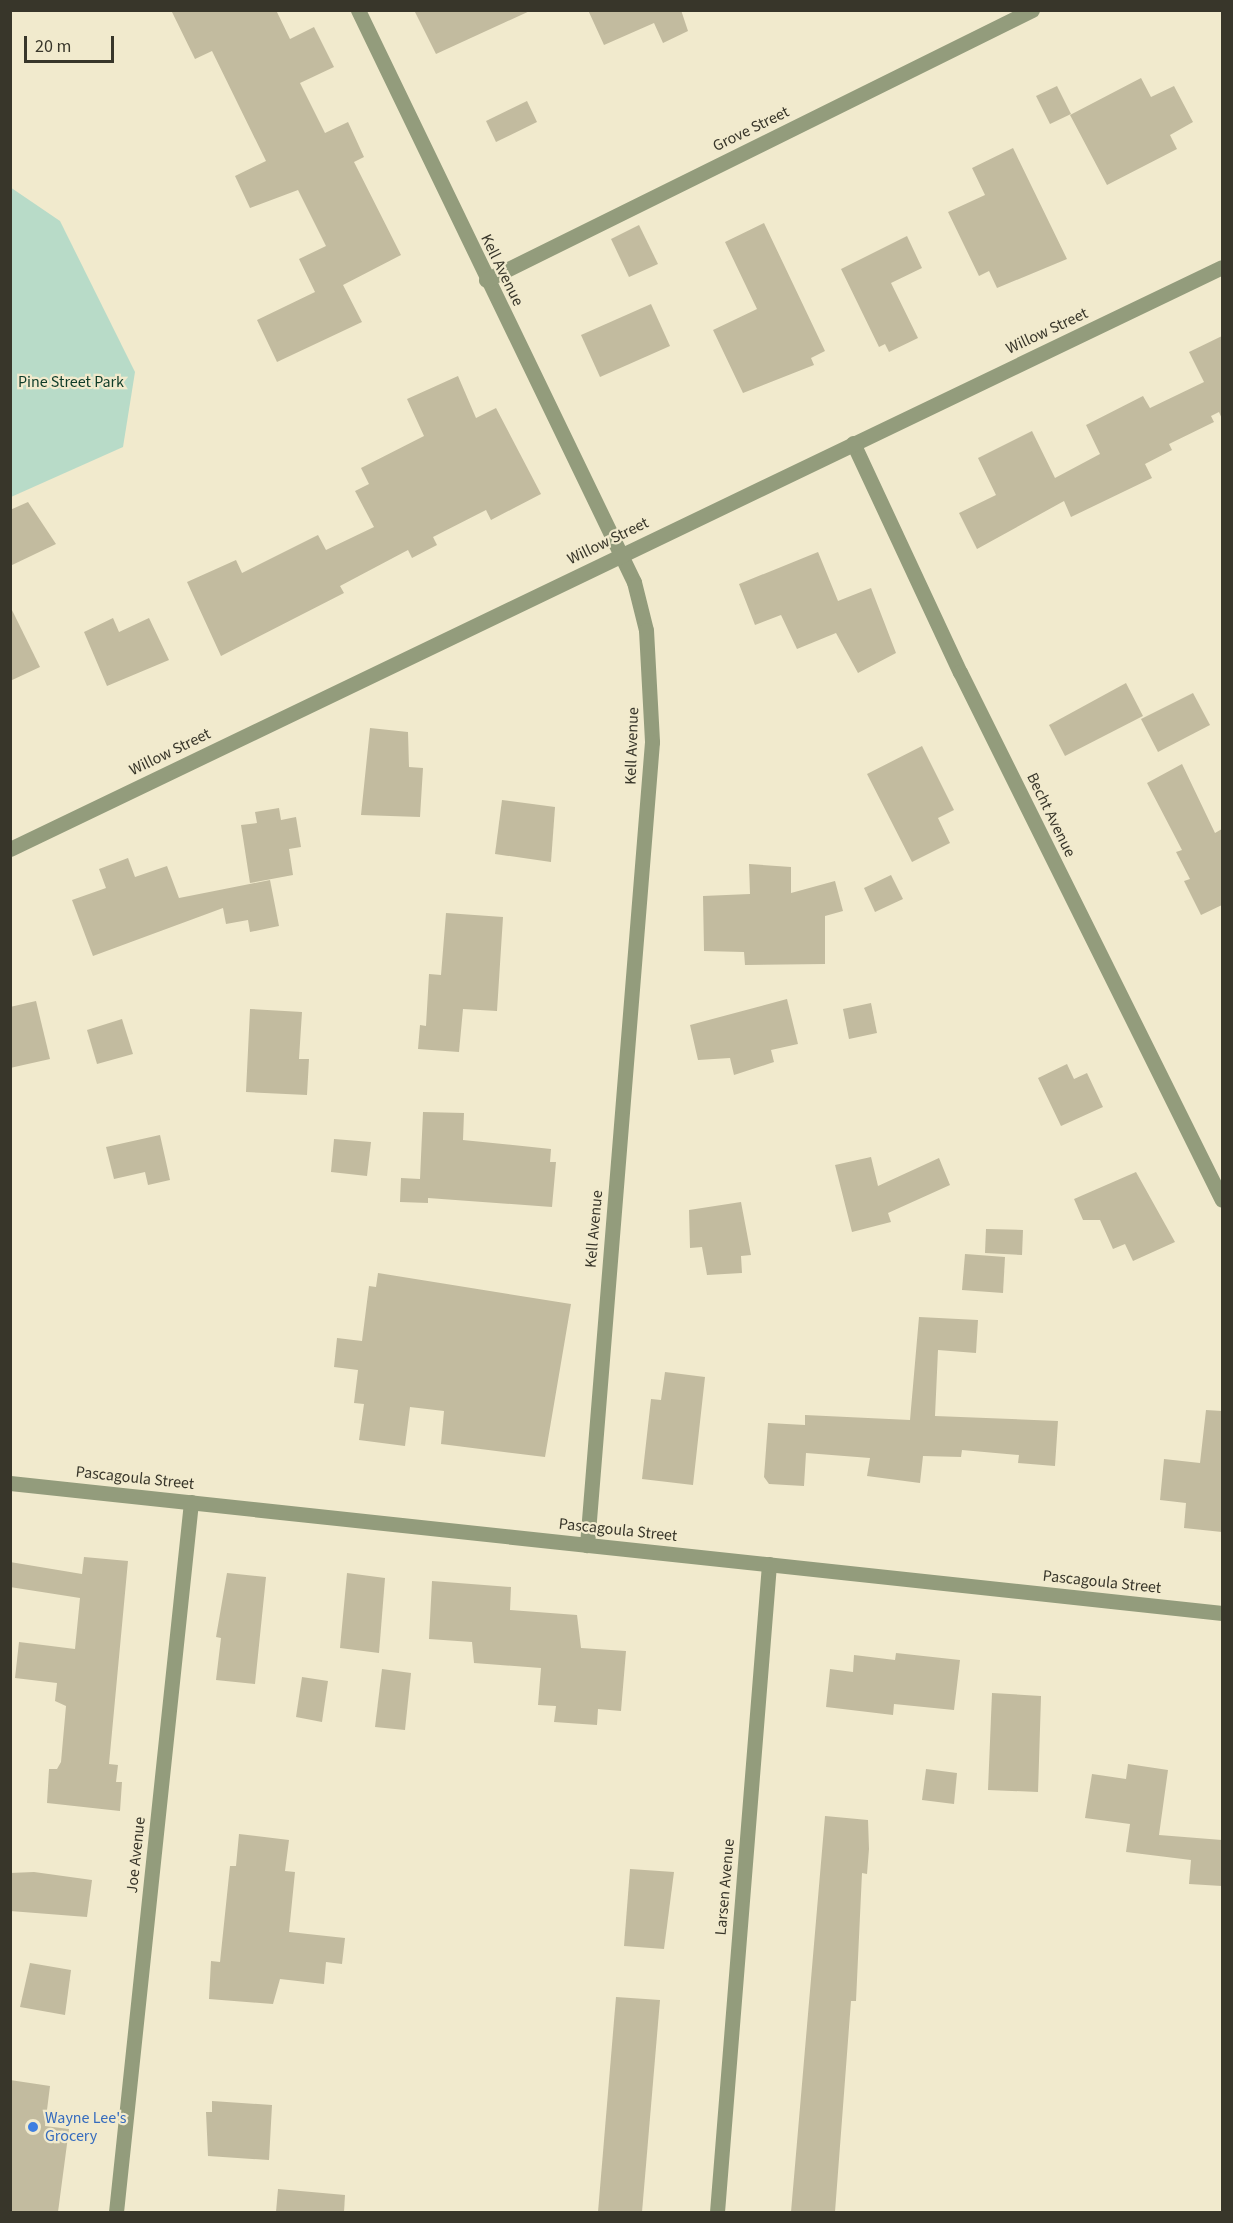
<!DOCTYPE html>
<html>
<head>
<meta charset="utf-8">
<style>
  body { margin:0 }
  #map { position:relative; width:1233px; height:2223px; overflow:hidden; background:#f1eacd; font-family:"Source Sans 3",sans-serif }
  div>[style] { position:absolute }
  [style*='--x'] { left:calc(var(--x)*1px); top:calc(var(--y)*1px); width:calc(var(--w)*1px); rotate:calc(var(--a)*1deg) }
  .green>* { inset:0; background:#b8dbc8 }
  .building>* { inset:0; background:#c2bb9f }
  .minor>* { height:15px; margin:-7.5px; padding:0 7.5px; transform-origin:7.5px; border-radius:7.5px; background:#939c7c }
  .tertiary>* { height:15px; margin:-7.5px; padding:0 7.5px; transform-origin:7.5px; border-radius:7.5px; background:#939c7c }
  .dots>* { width:16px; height:16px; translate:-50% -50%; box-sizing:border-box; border:3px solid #f1eacd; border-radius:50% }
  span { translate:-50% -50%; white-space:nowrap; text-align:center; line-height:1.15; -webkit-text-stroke:4.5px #f1eacd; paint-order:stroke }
  .street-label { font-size:16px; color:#38362a }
  .park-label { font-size:16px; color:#0e3c29 }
  .shop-label { font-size:16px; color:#366cbe }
  .left { translate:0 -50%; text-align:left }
  .frame { position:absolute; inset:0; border:12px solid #38362a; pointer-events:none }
  .scale { position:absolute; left:24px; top:36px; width:90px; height:27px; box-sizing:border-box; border:3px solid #38362a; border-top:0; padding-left:8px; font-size:18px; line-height:21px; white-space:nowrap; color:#38362a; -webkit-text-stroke:4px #f1eacd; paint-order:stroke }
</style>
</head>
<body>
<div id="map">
  <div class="green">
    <div style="clip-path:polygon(10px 187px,60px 221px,135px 372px,123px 447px,11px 497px)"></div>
  </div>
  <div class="building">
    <div style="clip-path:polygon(171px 10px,276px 10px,290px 39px,314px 27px,334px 67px,300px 83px,325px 133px,348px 122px,364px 157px,354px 162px,401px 255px,343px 285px,362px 322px,277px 362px,257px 320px,315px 292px,299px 259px,326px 246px,298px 190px,250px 208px,235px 176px,266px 161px,212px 51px,195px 59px)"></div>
    <div style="clip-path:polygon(414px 10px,532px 10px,436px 54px)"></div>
    <div style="clip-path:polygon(588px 10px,681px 10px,688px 31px,663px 43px,654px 23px,604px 45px)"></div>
    <div style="clip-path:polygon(1141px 78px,1151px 97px,1174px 86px,1193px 122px,1170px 135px,1177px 149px,1107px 185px,1070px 115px)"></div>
    <div style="clip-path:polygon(1057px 86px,1071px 114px,1050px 124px,1036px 96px)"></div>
    <div style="clip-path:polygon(527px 101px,537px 122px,496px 142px,486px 121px)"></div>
    <div style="clip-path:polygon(1013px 148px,1067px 259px,997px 288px,989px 271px,979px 276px,948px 212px,985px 195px,972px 168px)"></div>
    <div style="clip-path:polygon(764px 223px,825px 351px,811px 358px,814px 365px,743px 393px,713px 330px,757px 309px,725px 242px)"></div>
    <div style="clip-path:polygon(639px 225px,658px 264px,629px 277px,611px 239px)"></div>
    <div style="clip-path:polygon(907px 236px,922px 268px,891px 283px,918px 338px,889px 352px,885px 344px,879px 347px,841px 269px)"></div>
    <div style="clip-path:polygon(651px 304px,670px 346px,600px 377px,581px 335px)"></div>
    <div style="clip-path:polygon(1222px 336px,1222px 419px,1219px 412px,1211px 416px,1214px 422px,1169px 444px,1172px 450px,1145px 464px,1152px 478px,1071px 517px,1064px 501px,977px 549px,959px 513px,996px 495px,978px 458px,1032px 431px,1055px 478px,1100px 454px,1086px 425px,1143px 396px,1150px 408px,1204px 382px,1189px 352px)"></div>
    <div style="clip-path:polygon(458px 376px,476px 418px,496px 408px,541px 494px,491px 520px,486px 510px,433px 537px,437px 545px,412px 558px,408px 550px,340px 586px,344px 593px,221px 656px,187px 582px,236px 560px,242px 573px,318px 535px,326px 550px,374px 527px,355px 491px,369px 484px,361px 468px,424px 436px,407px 399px)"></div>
    <div style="clip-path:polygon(28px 502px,56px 544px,10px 566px,10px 510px)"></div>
    <div style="clip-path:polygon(818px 552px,838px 601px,871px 588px,896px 653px,858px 673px,836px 633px,797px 649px,781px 615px,755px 625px,739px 584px)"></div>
    <div style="clip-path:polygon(10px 606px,40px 667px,10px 681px)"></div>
    <div style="clip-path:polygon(113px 618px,119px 632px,149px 618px,169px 660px,107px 686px,84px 632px)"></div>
    <div style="clip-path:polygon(1126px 683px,1143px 716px,1065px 756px,1049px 725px)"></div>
    <div style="clip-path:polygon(1193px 693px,1210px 725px,1158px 752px,1141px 719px)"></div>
    <div style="clip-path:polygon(370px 728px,408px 732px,409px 767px,423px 768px,420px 817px,361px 815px)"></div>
    <div style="clip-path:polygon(922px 746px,954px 810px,938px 818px,950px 843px,912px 862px,867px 774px)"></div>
    <div style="clip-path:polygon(1182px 764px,1215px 833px,1222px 829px,1222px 905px,1201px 915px,1184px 881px,1190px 879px,1176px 852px,1182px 850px,1147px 783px)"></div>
    <div style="clip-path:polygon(502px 800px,555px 807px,551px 862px,495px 854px)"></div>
    <div style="clip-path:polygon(279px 808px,281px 820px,296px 817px,301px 847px,289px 849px,293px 875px,250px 883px,241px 825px,257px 823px,255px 812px)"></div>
    <div style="clip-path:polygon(128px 858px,135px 877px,167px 866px,179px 898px,270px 880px,279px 926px,250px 932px,248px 920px,226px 924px,223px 908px,93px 956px,72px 900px,106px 888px,99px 869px)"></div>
    <div style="clip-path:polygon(749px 864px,791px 867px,791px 893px,835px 881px,843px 911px,825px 916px,825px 964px,745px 965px,744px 952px,704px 951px,703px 896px,750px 894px)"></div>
    <div style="clip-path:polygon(891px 875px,903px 899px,875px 912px,864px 888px)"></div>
    <div style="clip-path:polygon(446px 913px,503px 917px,497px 1011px,463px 1009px,459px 1052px,418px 1049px,420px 1025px,426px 1026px,429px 974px,441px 975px)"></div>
    <div style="clip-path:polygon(787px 999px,798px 1044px,771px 1050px,774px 1062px,734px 1075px,730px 1058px,698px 1060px,690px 1025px)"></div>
    <div style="clip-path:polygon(36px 1001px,50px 1059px,10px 1068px,10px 1007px)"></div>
    <div style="clip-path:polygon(871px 1003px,877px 1033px,849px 1039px,843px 1009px)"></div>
    <div style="clip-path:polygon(250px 1009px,302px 1012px,299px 1059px,309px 1059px,307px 1095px,246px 1092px)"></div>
    <div style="clip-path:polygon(122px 1019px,133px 1054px,97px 1064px,87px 1030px)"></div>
    <div style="clip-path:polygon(1067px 1064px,1074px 1079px,1087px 1073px,1103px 1107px,1061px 1126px,1038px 1078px)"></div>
    <div style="clip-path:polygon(423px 1112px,464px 1113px,463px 1140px,551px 1149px,550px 1162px,556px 1162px,552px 1207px,428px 1198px,428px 1203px,400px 1202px,401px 1178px,420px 1179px)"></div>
    <div style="clip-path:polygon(160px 1135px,170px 1180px,148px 1185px,145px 1172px,114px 1179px,106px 1147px)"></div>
    <div style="clip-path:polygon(334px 1139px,371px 1142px,367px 1176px,331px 1172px)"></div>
    <div style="clip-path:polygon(871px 1157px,878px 1186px,939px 1158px,950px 1185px,888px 1213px,891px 1222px,852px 1232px,835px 1165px)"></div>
    <div style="clip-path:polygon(1136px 1172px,1175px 1242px,1133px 1261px,1125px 1244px,1113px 1249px,1100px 1220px,1083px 1220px,1074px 1199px)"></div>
    <div style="clip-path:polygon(741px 1202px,751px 1255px,741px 1256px,742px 1273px,707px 1275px,702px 1247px,690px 1248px,689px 1210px)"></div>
    <div style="clip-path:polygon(986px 1229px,1023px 1230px,1022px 1255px,985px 1253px)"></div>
    <div style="clip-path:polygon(965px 1254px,1005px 1257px,1003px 1293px,962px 1290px)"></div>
    <div style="clip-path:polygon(378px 1273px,571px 1304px,545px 1457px,441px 1444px,444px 1411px,410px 1407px,405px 1446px,359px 1440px,364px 1404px,354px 1403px,358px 1370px,334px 1367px,337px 1338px,362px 1341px,369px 1286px,376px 1287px)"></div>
    <div style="clip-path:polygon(919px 1317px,978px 1320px,976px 1353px,938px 1350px,935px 1416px,1058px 1421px,1055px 1466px,1018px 1463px,1019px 1455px,962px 1450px,961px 1457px,923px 1456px,920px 1483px,867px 1476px,870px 1458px,806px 1453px,804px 1486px,769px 1484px,764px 1477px,768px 1423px,805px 1425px,805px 1415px,910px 1420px)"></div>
    <div style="clip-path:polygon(665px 1372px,705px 1377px,693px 1485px,642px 1479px,651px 1399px,661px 1400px)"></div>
    <div style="clip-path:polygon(1206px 1410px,1222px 1411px,1222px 1532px,1184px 1528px,1186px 1503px,1160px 1500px,1164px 1459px,1200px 1463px)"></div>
    <div style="clip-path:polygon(84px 1557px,128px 1561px,109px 1764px,118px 1765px,116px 1782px,122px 1782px,120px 1811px,47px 1803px,49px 1769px,57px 1769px,61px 1762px,66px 1706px,55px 1701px,57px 1683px,15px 1678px,19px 1642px,75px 1649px,80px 1598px,10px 1587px,10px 1562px,82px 1574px)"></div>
    <div style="clip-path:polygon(227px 1573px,266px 1577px,255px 1684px,216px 1680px,221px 1638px,216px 1637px)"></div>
    <div style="clip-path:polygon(347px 1573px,385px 1578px,379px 1653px,340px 1648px)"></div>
    <div style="clip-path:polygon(432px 1581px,511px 1587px,510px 1610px,577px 1615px,581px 1648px,626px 1651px,621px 1711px,598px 1709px,597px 1725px,554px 1722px,556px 1706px,538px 1705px,541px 1668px,474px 1663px,472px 1642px,429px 1639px)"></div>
    <div style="clip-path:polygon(896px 1653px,960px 1660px,954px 1710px,894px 1704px,893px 1715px,826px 1707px,830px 1669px,853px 1672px,854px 1655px,895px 1660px)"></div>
    <div style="clip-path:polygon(382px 1669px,411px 1673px,405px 1730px,375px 1727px)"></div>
    <div style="clip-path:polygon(302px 1677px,328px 1681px,322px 1722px,296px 1717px)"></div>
    <div style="clip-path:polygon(992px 1693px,1041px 1696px,1038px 1792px,988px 1790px)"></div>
    <div style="clip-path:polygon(1128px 1764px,1168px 1770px,1159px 1835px,1222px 1840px,1222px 1886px,1189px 1884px,1191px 1860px,1126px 1852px,1130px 1824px,1085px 1818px,1092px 1774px,1126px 1779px)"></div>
    <div style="clip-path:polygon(926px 1769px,957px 1773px,954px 1804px,922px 1800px)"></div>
    <div style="clip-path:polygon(825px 1816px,868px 1820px,869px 1849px,867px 1874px,862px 1873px,856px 2001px,851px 2001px,835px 2212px,791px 2212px)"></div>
    <div style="clip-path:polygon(239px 1834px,289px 1840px,285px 1871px,295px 1872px,289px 1932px,345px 1938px,342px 1964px,326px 1962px,324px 1984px,280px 1979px,273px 2004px,209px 1999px,211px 1961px,220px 1962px,230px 1866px,236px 1866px)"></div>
    <div style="clip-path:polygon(630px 1869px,674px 1872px,664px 1949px,624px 1946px)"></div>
    <div style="clip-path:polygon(34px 1872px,92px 1880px,87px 1917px,10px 1911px,10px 1873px)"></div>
    <div style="clip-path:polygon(30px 1963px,71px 1970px,65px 2015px,20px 2007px)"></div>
    <div style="clip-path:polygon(616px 1997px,660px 2000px,642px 2212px,598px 2212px)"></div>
    <div style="clip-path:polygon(10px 2080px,50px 2086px,45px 2126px,69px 2129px,58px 2212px,10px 2212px)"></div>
    <div style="clip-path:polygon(212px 2101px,272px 2105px,269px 2160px,208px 2156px,206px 2112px,212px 2112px)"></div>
    <div style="clip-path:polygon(278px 2189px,345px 2195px,344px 2212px,276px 2212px)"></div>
  </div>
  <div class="minor">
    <div style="--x:358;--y:10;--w:635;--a:64.24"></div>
    <div style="--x:634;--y:582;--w:49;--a:76"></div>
    <div style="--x:646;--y:630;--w:112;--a:86.9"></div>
    <div style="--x:652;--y:742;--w:806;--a:94.63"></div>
    <div style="--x:486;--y:280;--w:609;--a:-26.31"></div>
    <div style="--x:853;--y:443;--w:253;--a:65"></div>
    <div style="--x:960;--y:672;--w:589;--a:63.61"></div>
    <div style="--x:10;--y:849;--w:1344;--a:-25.65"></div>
    <div style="--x:116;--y:2212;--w:714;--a:-83.97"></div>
    <div style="--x:717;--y:2212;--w:650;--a:-85.41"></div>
  </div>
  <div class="tertiary">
    <div style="--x:10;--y:1483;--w:1219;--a:6.12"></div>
  </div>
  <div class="dots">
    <div style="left:33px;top:2127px;background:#3f7fe0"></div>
  </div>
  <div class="street-label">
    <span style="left:751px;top:129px;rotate:-26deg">Grove Street</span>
    <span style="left:502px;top:270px;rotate:64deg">Kell Avenue</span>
    <span style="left:1047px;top:331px;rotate:-25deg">Willow Street</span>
    <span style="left:608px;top:541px;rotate:-26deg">Willow Street</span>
    <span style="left:632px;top:746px;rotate:-88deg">Kell Avenue</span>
    <span style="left:170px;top:752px;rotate:-26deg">Willow Street</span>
    <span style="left:1051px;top:815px;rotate:64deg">Becht Avenue</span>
    <span style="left:594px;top:1229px;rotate:-85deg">Kell Avenue</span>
    <span style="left:135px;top:1478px;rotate:6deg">Pascagoula Street</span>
    <span style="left:618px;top:1530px;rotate:6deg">Pascagoula Street</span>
    <span style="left:1102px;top:1582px;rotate:6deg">Pascagoula Street</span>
    <span style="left:136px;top:1855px;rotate:-84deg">Joe Avenue</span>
    <span style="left:725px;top:1887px;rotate:-85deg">Larsen Avenue</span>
  </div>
  <div class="park-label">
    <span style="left:71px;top:382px">Pine Street Park</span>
  </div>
  <div class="shop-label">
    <span class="left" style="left:45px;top:2127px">Wayne Lee's<br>Grocery</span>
  </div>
  <div class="frame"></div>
  <div class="scale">20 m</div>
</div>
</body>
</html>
